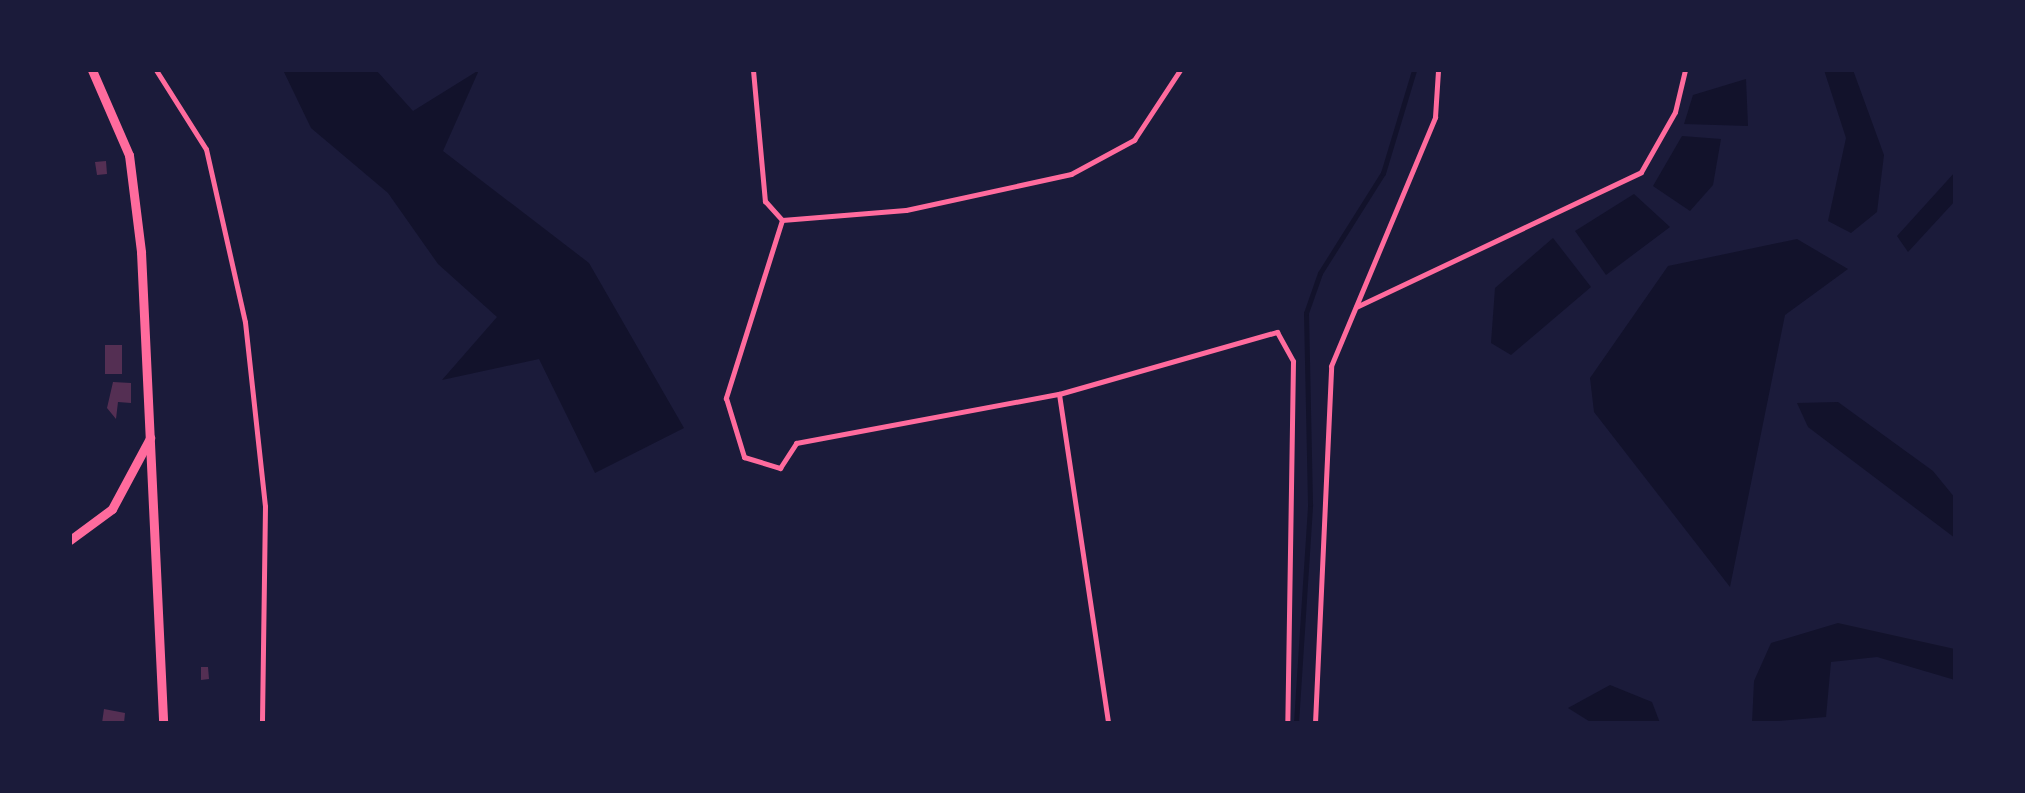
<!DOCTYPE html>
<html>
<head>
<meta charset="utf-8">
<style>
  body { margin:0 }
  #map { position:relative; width:2025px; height:793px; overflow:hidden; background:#1b1b3a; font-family:Literata,serif }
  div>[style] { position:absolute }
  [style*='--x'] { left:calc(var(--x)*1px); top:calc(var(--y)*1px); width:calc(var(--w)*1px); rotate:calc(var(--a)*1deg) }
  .water>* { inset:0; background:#12122b }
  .stream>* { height:5px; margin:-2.5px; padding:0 2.5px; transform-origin:2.5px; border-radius:2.5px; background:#12122b }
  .building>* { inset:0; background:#542f53 }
  .service>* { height:5px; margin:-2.5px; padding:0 2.5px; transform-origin:2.5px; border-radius:2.5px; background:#ff6b9d }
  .minor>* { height:9px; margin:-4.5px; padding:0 4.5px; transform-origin:4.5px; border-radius:4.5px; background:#ff6b9d }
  span { translate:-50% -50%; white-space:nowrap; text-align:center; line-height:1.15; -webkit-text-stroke:8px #1b1b3a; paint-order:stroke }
  .frame { position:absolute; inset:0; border:72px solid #1b1b3a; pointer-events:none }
</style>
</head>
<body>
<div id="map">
  <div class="water">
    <div style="clip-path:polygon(283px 70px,376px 70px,413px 111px,479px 70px,443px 151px,589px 263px,684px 428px,595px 473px,539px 359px,442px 380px,497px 317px,438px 264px,388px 193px,311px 128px)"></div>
    <div style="clip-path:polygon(1824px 70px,1853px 70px,1884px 155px,1877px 212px,1851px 233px,1828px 221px,1846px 138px)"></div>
    <div style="clip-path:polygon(1746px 79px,1748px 126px,1684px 124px,1693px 95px)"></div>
    <div style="clip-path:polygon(1682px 136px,1721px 139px,1713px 185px,1690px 211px,1653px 186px)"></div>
    <div style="clip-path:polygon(1955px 172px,1955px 201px,1908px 252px,1897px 236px)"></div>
    <div style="clip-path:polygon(1634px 194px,1670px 227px,1606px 275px,1575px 231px)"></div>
    <div style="clip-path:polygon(1553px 238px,1591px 287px,1511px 355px,1491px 343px,1495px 288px)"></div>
    <div style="clip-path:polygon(1797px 239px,1848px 269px,1785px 315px,1730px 587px,1594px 412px,1590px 378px,1668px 266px)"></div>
    <div style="clip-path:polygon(1838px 402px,1933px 471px,1955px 498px,1955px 538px,1808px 427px,1797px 403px)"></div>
    <div style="clip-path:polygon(1838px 623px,1955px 649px,1955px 680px,1877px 657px,1831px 662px,1826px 717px,1752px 723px,1754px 681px,1771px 643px)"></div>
    <div style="clip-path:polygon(1610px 685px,1652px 702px,1660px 723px,1592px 723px,1568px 708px)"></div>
  </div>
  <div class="stream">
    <div style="--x:1296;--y:723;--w:219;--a:-86.3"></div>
    <div style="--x:1310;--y:504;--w:191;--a:-91.2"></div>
    <div style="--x:1306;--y:313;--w:42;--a:-70.7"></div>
    <div style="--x:1320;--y:273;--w:118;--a:-57.8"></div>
    <div style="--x:1383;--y:173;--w:108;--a:-73.2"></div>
  </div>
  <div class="building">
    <div style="clip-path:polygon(106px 161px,107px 174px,97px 175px,95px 162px)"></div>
    <div style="clip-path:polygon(105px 345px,122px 345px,122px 374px,105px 374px)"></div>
    <div style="clip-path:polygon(113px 382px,131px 383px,131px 403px,118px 402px,116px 419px,107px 408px)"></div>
    <div style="clip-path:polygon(201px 667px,208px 667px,209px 679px,201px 680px)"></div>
    <div style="clip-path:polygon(104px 709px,125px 713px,124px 723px,102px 723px)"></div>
  </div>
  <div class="service">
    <div style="--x:156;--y:70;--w:93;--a:57.7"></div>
    <div style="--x:206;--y:149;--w:177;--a:77.3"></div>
    <div style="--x:245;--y:322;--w:185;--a:83.8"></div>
    <div style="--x:265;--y:506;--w:217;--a:90.8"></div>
    <div style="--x:753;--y:70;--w:132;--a:84.8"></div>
    <div style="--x:765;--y:201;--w:25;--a:48"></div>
    <div style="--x:782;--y:220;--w:124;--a:-4.6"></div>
    <div style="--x:906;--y:210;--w:169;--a:-12.3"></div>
    <div style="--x:1071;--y:174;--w:72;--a:-28.4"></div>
    <div style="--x:1134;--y:140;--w:84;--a:-56.7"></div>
    <div style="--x:782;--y:220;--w:187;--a:107.5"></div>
    <div style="--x:726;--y:398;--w:62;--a:73"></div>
    <div style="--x:744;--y:457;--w:38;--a:17"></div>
    <div style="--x:780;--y:468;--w:30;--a:-57"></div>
    <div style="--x:796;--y:443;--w:268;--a:-10.6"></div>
    <div style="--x:1059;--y:394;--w:227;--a:-15.9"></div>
    <div style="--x:1277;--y:332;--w:33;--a:61"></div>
    <div style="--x:1293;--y:361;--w:362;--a:90.9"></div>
    <div style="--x:1356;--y:307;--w:315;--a:-25.3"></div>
    <div style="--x:1641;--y:172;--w:69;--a:-60.5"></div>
    <div style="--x:1675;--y:112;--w:43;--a:-76.6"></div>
    <div style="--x:1059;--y:394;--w:333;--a:81.5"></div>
    <div style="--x:1315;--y:723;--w:357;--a:-87.4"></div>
    <div style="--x:1331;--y:366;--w:270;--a:-67.3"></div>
    <div style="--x:1435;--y:117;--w:47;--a:-86.3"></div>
  </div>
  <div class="minor">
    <div style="--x:92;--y:70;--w:93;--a:66.5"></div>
    <div style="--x:129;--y:155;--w:98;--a:82.9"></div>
    <div style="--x:141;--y:252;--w:472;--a:87.3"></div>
    <div style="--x:70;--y:540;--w:52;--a:-36.4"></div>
    <div style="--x:112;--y:509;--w:81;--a:-61.8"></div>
  </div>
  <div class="frame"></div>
</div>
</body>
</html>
